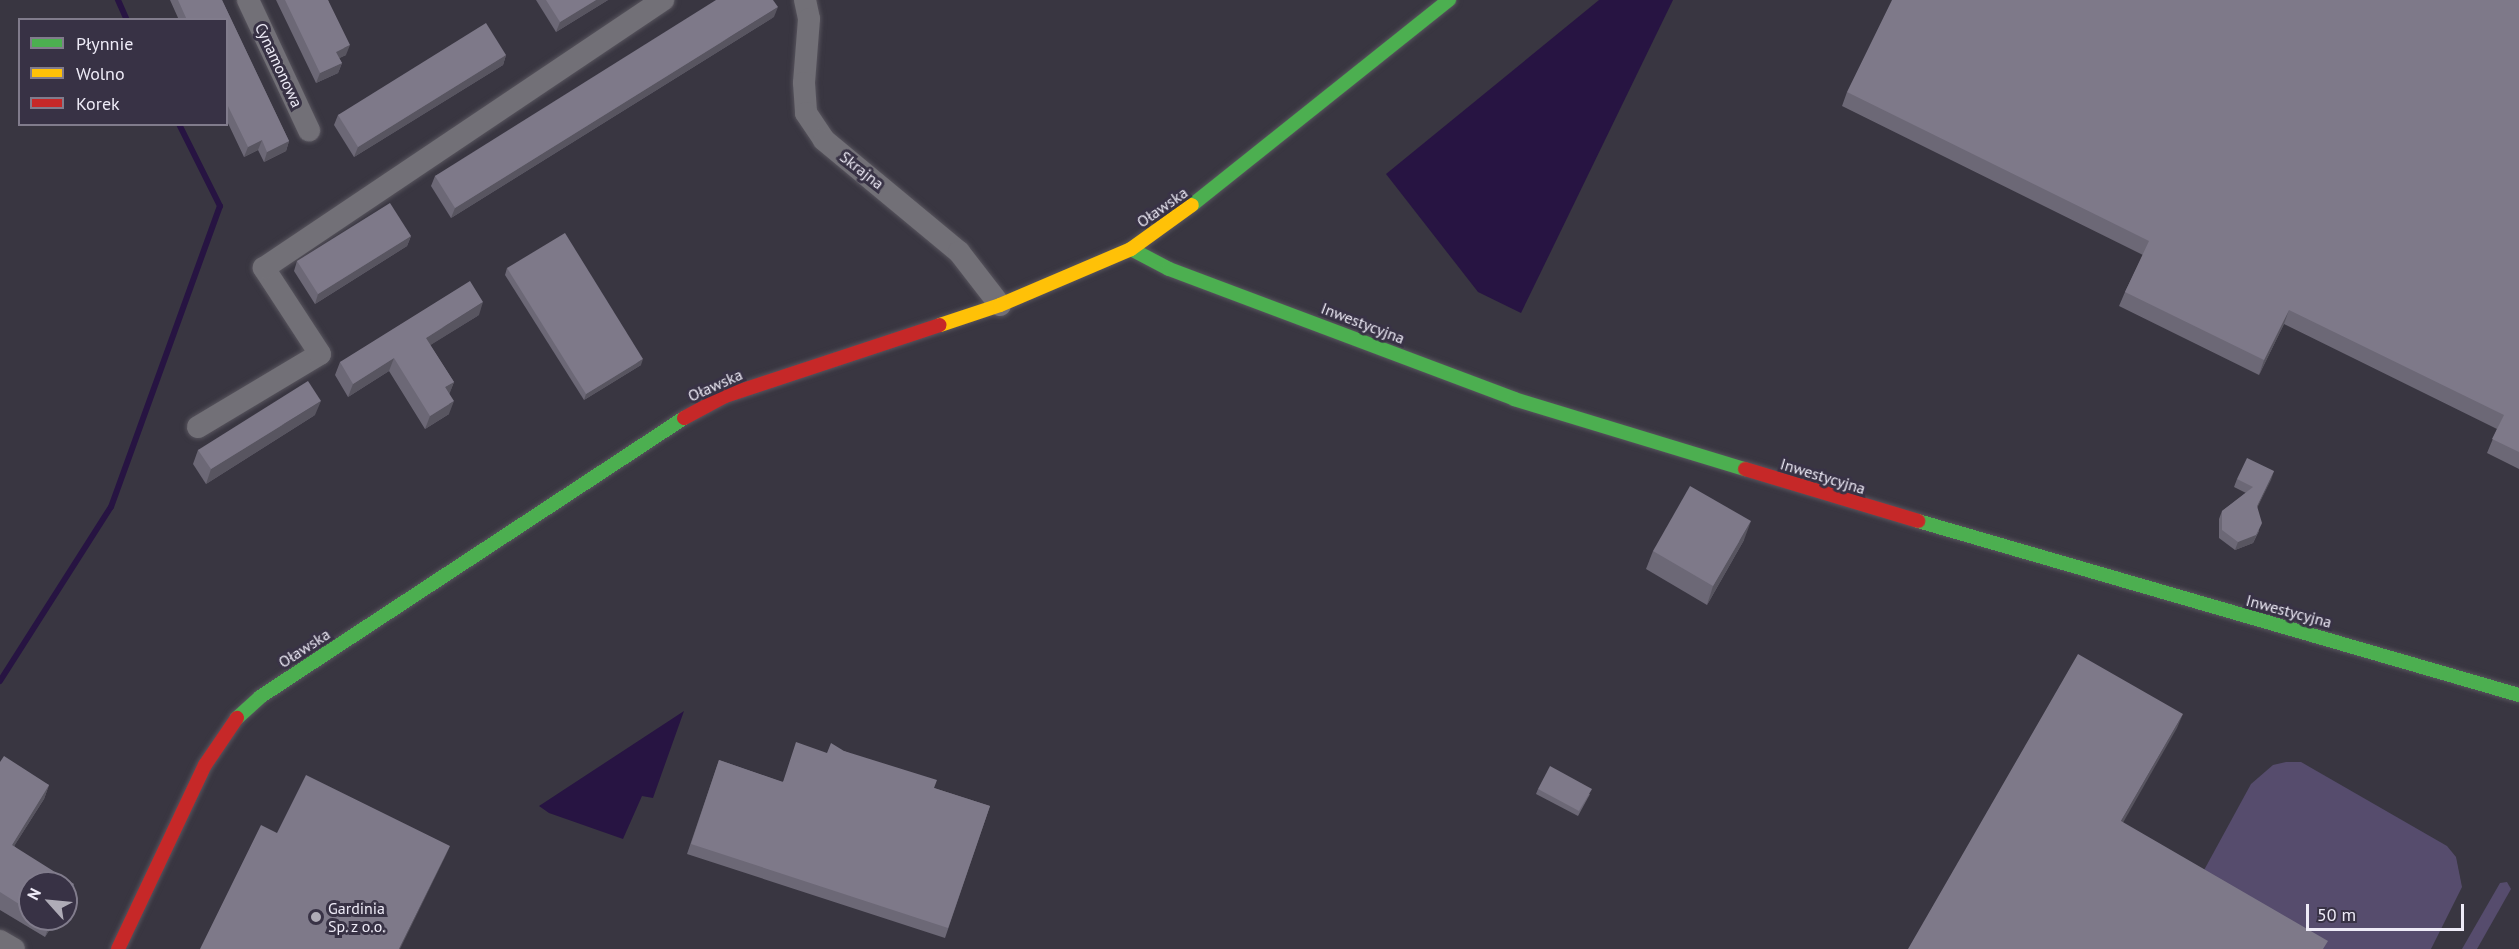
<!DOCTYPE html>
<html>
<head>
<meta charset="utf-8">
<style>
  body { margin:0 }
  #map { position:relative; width:2519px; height:949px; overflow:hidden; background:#393641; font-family:"PT Sans",sans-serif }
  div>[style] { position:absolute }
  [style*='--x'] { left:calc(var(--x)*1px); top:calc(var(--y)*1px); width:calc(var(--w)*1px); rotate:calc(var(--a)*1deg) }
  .green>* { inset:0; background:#564c6d }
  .water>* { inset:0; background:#271442 }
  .stream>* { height:6px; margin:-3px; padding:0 3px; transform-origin:3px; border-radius:3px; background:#271442 }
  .roads { filter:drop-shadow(0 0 2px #57545d) drop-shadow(0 0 2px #57545d) }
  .street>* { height:22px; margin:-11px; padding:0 11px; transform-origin:11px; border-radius:11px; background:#727077 }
  .fast>* { height:14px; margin:-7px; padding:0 7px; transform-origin:7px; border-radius:7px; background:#4caf50 }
  .slow>* { height:14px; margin:-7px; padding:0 7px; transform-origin:7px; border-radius:7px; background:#ffc107 }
  .jam>* { height:14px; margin:-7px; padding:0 7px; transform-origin:7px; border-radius:7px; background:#c62828 }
  .wall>* { inset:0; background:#6c6876 }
  .shaded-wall>* { inset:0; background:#585560 }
  .building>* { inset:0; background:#7e7989 }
  .dots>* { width:16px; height:16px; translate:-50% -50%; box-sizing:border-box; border:3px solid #383245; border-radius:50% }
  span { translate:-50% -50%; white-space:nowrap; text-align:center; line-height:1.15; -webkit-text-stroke:6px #383245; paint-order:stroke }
  .street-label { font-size:16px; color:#eeebf7 }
  .poi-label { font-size:16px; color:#eeebf7 }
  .left { translate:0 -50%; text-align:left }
  .legend { position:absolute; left:18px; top:18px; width:210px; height:108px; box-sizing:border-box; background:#383245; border:2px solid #817c8c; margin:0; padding:8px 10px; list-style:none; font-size:18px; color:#eeebf7 }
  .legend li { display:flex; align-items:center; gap:12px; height:30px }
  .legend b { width:30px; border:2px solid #817c8c }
  .north { position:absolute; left:18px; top:871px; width:60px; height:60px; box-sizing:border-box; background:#383245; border:2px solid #817c8c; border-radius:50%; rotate:297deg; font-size:16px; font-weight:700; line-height:24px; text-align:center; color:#eeebf7 }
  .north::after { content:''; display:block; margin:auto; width:21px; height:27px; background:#afacb7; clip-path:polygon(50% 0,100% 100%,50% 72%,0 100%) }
  .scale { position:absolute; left:2306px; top:904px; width:158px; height:27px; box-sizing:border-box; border:3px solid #eeebf7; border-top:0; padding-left:8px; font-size:18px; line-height:21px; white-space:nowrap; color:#eeebf7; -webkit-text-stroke:4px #383245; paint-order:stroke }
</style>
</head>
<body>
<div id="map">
  <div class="green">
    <div style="clip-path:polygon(2286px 762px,2301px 762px,2447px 846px,2456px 857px,2462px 887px,2431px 949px,2312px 949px,2197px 883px,2251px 784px,2273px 765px)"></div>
    <div style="clip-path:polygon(2507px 882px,2511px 889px,2477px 949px,2462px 949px,2500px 883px)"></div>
  </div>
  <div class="water">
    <div style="clip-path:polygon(1599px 0,1673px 0,1521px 313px,1478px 292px,1386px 174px)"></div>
    <div style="clip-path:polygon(684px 711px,653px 798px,642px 796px,623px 839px,549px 813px,539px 806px)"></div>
  </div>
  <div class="stream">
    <div style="--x:118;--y:0;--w:22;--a:66"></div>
    <div style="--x:0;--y:681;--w:206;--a:-57.5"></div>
    <div style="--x:111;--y:507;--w:320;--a:-70.1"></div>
    <div style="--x:220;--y:206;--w:92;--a:-116.6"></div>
  </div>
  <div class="roads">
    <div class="street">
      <div style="--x:248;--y:0;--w:144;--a:64.9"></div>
      <div style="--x:805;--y:0;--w:19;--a:78"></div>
      <div style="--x:809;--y:19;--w:64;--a:94.5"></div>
      <div style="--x:804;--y:83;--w:30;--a:86"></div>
      <div style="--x:806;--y:113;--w:32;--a:56"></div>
      <div style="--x:824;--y:140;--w:175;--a:39.7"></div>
      <div style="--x:959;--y:252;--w:67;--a:52.3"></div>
      <div style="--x:198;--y:427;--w:142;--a:-30.9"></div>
      <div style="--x:320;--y:354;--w:103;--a:-123.1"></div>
      <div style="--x:264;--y:268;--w:481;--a:-33.9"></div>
      <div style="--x:0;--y:941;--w:16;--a:30"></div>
    </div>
    <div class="fast">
      <div style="--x:1192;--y:205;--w:329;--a:-38.6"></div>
      <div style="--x:1131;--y:249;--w:43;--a:27.8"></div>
      <div style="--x:1169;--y:269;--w:369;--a:20.6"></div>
      <div style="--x:1514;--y:399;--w:241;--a:16.9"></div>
      <div style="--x:1918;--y:521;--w:626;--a:16.15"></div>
      <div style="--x:237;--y:718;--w:31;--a:-42"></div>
      <div style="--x:260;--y:697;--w:508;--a:-33.35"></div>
    </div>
    <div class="slow">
      <div style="--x:940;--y:325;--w:63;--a:-18.4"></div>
      <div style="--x:1000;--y:305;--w:142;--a:-23.1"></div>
      <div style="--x:1131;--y:249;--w:75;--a:-35.8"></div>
    </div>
    <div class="jam">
      <div style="--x:684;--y:418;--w:47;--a:-28.2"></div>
      <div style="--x:725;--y:396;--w:226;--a:-18.3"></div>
      <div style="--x:1745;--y:469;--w:181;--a:16.7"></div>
      <div style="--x:118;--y:949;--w:204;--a:-64.7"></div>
      <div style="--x:205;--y:765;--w:57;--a:-55.8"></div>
    </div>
  </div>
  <div class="wall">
    <div style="clip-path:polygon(170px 0,222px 0,289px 141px,286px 151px,264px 162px,258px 150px,244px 157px,226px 119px,226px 20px,179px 20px)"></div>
    <div style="clip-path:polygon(276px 0,328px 0,346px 55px,339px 58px,342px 63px,338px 73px,316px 83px)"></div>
    <div style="clip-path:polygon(536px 0,608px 0,556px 32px)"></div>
    <div style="clip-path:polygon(2519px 0,2519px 469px,2487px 453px,2497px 429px,2284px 324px,2259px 375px,2119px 306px,2125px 292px,2143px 255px,1842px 106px,1847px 92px)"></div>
    <div style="clip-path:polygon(774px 17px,451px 218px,431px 186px,435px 176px)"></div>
    <div style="clip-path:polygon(506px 55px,503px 65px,354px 157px,334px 125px,338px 115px)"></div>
    <div style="clip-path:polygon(411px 236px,407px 246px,315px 304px,294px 271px,297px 261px)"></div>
    <div style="clip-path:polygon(507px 268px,641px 365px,584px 400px,505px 275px)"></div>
    <div style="clip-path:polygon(479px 315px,430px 345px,454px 382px,449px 394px,449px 414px,425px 429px,389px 371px,348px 397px,335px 375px,340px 362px)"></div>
    <div style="clip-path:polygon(315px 415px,206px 484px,193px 464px,198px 450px)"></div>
    <div style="clip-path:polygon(2274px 471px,2257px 508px,2259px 531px,2253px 543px,2235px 550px,2219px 538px,2219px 519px,2222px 511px,2246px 493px,2234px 487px,2237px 479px)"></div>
    <div style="clip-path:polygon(1744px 540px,1707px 605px,1646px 569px,1653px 551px)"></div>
    <div style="clip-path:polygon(844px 751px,934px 788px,990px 806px,945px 938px,687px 854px,719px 760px,782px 782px,827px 753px)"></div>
    <div style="clip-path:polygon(0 762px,49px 785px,44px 799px,14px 846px,69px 898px,30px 883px,30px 919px,56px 919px,45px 937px,0 910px)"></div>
    <div style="clip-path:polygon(1538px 789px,1590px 794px,1578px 816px,1536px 794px)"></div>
  </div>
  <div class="shaded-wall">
    <div style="clip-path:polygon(596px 0,608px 0,556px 32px,560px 22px)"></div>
    <div style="clip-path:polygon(778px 7px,774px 17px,451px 218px,455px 208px)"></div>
    <div style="clip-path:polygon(350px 45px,346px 55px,332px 62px,336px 52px)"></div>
    <div style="clip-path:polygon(506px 55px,503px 65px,354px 157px,358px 147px)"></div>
    <div style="clip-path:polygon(342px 63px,338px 73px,316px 83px,320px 73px)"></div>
    <div style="clip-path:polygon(262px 140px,258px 150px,244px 157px,248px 147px)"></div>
    <div style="clip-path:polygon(289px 141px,286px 151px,264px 162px,267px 152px)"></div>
    <div style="clip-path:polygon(411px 236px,407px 246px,315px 304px,318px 294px)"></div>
    <div style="clip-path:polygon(483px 302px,479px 315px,421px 351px,426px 338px)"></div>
    <div style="clip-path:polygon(2289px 310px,2284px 324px,2259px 375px,2264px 360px)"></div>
    <div style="clip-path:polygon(394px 358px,389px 371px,348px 397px,353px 384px)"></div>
    <div style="clip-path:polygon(643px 359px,641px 365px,584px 400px,586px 394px)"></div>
    <div style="clip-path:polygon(454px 382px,449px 395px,445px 387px)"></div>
    <div style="clip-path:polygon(321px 401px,315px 415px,206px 484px,211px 469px)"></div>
    <div style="clip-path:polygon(454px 401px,449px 414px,425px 429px,430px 416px)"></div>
    <div style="clip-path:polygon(2274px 471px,2271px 480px,2254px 514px,2257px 506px)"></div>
    <div style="clip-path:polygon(1751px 521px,1744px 540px,1707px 605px,1713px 586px)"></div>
    <div style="clip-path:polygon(2262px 523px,2253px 543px,2235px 550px,2238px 542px)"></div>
    <div style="clip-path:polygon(2183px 714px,2177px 728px,2116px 835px,2121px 821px)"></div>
    <div style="clip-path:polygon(49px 785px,44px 799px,6px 859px,12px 845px)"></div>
    <div style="clip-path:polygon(450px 846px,446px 855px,400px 949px,399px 949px)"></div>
    <div style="clip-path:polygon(74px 884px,69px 898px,66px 903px,66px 897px)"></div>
    <div style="clip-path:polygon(52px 919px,56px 919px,45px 937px,50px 923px)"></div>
  </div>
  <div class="building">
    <div style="clip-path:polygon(178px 0,222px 0,289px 141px,267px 152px,262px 140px,248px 147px,226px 102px,226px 20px,187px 20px)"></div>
    <div style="clip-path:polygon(285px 0,328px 0,350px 45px,336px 52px,342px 63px,320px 73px)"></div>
    <div style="clip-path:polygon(546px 0,596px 0,560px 22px)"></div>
    <div style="clip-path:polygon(716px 0,773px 0,778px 7px,455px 208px,435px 176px)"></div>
    <div style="clip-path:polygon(1892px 0,2519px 0,2519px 452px,2492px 439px,2504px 415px,2289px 310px,2264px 360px,2125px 292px,2149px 241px,1847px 92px)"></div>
    <div style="clip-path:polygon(486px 23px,506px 55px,358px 147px,338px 115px)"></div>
    <div style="clip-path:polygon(390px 203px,411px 236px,318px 294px,297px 261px)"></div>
    <div style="clip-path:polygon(565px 233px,643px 359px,586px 394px,507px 268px)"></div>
    <div style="clip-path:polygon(470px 281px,483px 302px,426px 338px,454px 382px,445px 387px,454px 401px,430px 416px,394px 358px,353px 384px,340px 362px)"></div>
    <div style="clip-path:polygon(308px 381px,321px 401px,211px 469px,198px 450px)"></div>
    <div style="clip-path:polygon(2247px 458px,2274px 471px,2257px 506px,2262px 523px,2256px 535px,2238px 542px,2222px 530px,2222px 511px,2253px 487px,2237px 479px)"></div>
    <div style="clip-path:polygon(1690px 486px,1751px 521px,1713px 586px,1653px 551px)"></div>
    <div style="clip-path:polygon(2078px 654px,2183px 714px,2121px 821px,2328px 941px,2323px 949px,1908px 949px)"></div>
    <div style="clip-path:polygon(796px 742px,827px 753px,831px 743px,844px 751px,937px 780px,934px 788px,990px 806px,948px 928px,691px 844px,719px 760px,783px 782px)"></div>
    <div style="clip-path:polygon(4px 756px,49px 785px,12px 845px,74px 884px,66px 897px,66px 883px,30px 883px,30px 911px,0 892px,0 762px)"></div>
    <div style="clip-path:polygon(1550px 766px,1592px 789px,1579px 811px,1538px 789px)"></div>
    <div style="clip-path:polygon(306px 775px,450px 846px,399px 949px,200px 949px,261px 825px,277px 833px)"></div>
    <div style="clip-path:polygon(44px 919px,52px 919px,50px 923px)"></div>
  </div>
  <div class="dots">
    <div style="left:316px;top:917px;background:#afacb7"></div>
  </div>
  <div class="street-label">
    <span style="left:279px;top:65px;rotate:65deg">Cynamonowa</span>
    <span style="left:862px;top:170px;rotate:38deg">Skrajna</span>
    <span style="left:1162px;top:207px;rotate:-35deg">Oławska</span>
    <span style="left:1363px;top:323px;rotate:21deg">Inwestycyjna</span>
    <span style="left:715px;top:385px;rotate:-24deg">Oławska</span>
    <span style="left:1823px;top:476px;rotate:17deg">Inwestycyjna</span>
    <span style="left:2289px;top:611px;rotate:15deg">Inwestycyjna</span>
    <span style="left:304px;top:648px;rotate:-33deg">Oławska</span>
  </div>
  <div class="poi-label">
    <span class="left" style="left:328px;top:917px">Gardinia<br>Sp. z o.o.</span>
  </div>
  <ul class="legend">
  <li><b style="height:8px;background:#4caf50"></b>Płynnie</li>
  <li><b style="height:8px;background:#ffc107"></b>Wolno</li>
  <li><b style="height:8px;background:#c62828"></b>Korek</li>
  </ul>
  <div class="north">N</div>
  <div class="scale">50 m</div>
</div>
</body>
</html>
